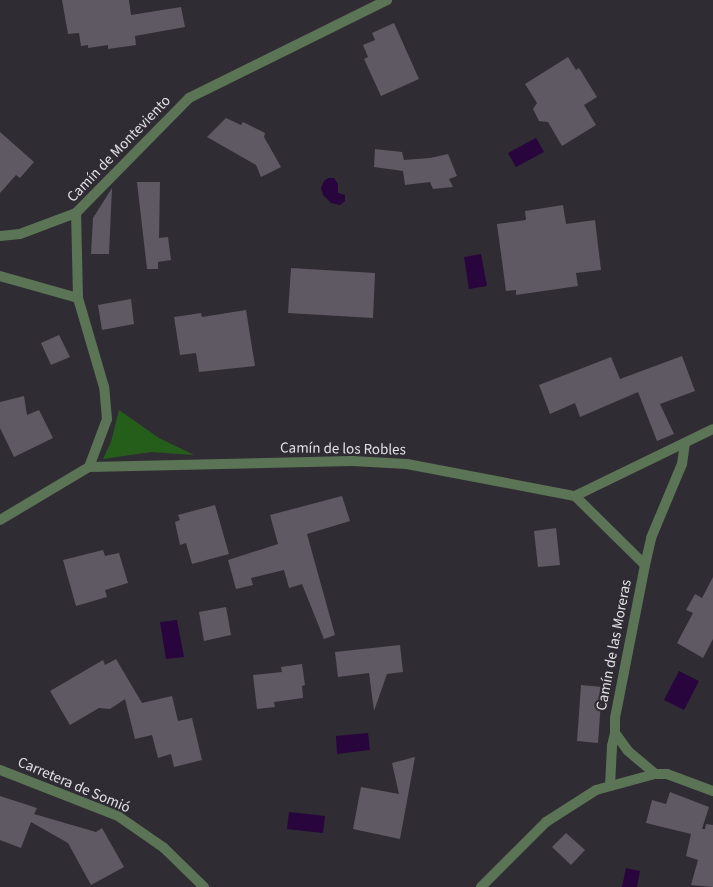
<!DOCTYPE html>
<html>
<head>
<meta charset="utf-8">
<style>
  body { margin:0 }
  #map { position:relative; width:713px; height:887px; overflow:hidden; background:#302c34; font-family:"Source Sans 3",sans-serif }
  div>[style] { position:absolute }
  [style*='--x'] { left:calc(var(--x)*1px); top:calc(var(--y)*1px); width:calc(var(--w)*1px); rotate:calc(var(--a)*1deg) }
  .green>* { inset:0; background:#255e1b }
  .water>* { inset:0; background:#28053c }
  .building>* { inset:0; background:#5e5962 }
  .minor>* { height:10px; margin:-5px; padding:0 5px; transform-origin:5px; border-radius:5px; background:#5a7455 }
  .tertiary>* { height:10px; margin:-5px; padding:0 5px; transform-origin:5px; border-radius:5px; background:#5a7455 }
  span { translate:-50% -50%; white-space:nowrap; text-align:center; line-height:1.15; -webkit-text-stroke:4.5px #302c34; paint-order:stroke }
  .street-label { font-size:15px; color:#e2e0e5 }
</style>
</head>
<body>
<div id="map">
  <div class="green">
    <div style="clip-path:polygon(119px 410px,159px 438px,194px 455px,151px 452px,103px 459px,111px 442px)"></div>
  </div>
  <div class="water">
    <div style="clip-path:polygon(536px 138px,544px 152px,516px 167px,508px 153px)"></div>
    <div style="clip-path:polygon(328px 178px,334px 178px,338px 184px,338px 193px,345px 195px,345px 201px,340px 205px,331px 203px,323px 195px,321px 188px,324px 181px)"></div>
    <div style="clip-path:polygon(481px 254px,487px 286px,469px 289px,464px 257px)"></div>
    <div style="clip-path:polygon(177px 620px,184px 657px,166px 659px,160px 622px)"></div>
    <div style="clip-path:polygon(679px 671px,699px 681px,684px 710px,664px 700px)"></div>
    <div style="clip-path:polygon(368px 733px,370px 750px,337px 754px,336px 736px)"></div>
    <div style="clip-path:polygon(289px 812px,325px 816px,323px 833px,287px 829px)"></div>
    <div style="clip-path:polygon(626px 868px,640px 871px,637px 887px,622px 887px)"></div>
  </div>
  <div class="building">
    <div style="clip-path:polygon(62px 0,129px 0,131px 15px,181px 7px,185px 27px,135px 36px,136px 45px,108px 49px,108px 45px,88px 48px,88px 45px,81px 46px,79px 33px,68px 34px)"></div>
    <div style="clip-path:polygon(394px 23px,419px 79px,381px 96px,364px 59px,368px 57px,363px 45px,375px 40px,372px 33px)"></div>
    <div style="clip-path:polygon(568px 57px,576px 70px,579px 68px,597px 97px,584px 105px,596px 125px,562px 146px,548px 122px,539px 121px,533px 109px,537px 103px,525px 84px)"></div>
    <div style="clip-path:polygon(226px 118px,241px 125px,243px 122px,265px 133px,264px 137px,281px 167px,261px 177px,256px 165px,207px 137px)"></div>
    <div style="clip-path:polygon(0 132px,34px 162px,20px 178px,16px 175px,0 193px)"></div>
    <div style="clip-path:polygon(375px 149px,402px 152px,404px 160px,430px 158px,448px 154px,457px 176px,449px 179px,453px 187px,433px 189px,430px 182px,405px 185px,403px 171px,374px 167px)"></div>
    <div style="clip-path:polygon(137px 182px,160px 182px,159px 238px,168px 237px,171px 260px,158px 262px,158px 269px,147px 269px)"></div>
    <div style="clip-path:polygon(112px 188px,109px 254px,91px 254px,93px 218px)"></div>
    <div style="clip-path:polygon(563px 205px,566px 224px,595px 220px,601px 270px,576px 273px,578px 286px,516px 295px,516px 290px,506px 291px,497px 224px,526px 220px,525px 211px)"></div>
    <div style="clip-path:polygon(291px 268px,375px 273px,373px 318px,288px 313px)"></div>
    <div style="clip-path:polygon(131px 299px,134px 324px,102px 330px,98px 305px)"></div>
    <div style="clip-path:polygon(246px 310px,255px 366px,199px 372px,196px 353px,180px 355px,174px 317px,201px 313px,202px 317px)"></div>
    <div style="clip-path:polygon(59px 335px,70px 357px,51px 365px,41px 343px)"></div>
    <div style="clip-path:polygon(682px 356px,695px 391px,660px 404px,674px 434px,657px 441px,638px 392px,580px 417px,575px 403px,550px 414px,539px 385px,611px 357px,620px 379px)"></div>
    <div style="clip-path:polygon(24px 396px,27px 415px,39px 410px,53px 438px,14px 457px,0 428px,0 402px)"></div>
    <div style="clip-path:polygon(342px 496px,350px 521px,307px 534px,335px 635px,324px 639px,302px 584px,289px 588px,284px 570px,251px 578px,253px 585px,236px 589px,228px 560px,278px 544px,270px 515px)"></div>
    <div style="clip-path:polygon(215px 505px,229px 554px,192px 564px,186px 543px,180px 545px,175px 522px,180px 520px,178px 515px)"></div>
    <div style="clip-path:polygon(556px 528px,560px 565px,538px 567px,534px 531px)"></div>
    <div style="clip-path:polygon(103px 550px,105px 556px,119px 553px,128px 583px,105px 590px,107px 597px,76px 606px,63px 560px)"></div>
    <div style="clip-path:polygon(713px 577px,713px 639px,703px 658px,677px 643px,693px 613px,686px 610px,695px 594px,702px 598px)"></div>
    <div style="clip-path:polygon(226px 607px,231px 635px,204px 641px,199px 612px)"></div>
    <div style="clip-path:polygon(400px 645px,403px 672px,387px 674px,374px 711px,369px 673px,338px 677px,335px 652px)"></div>
    <div style="clip-path:polygon(116px 659px,142px 703px,172px 696px,178px 721px,192px 718px,202px 760px,174px 767px,171px 754px,158px 758px,152px 735px,135px 739px,125px 699px,110px 709px,99px 708px,70px 725px,50px 691px,103px 660px,105px 665px)"></div>
    <div style="clip-path:polygon(302px 664px,305px 685px,302px 686px,303px 698px,274px 702px,275px 707px,257px 709px,253px 675px,282px 672px,281px 667px)"></div>
    <div style="clip-path:polygon(581px 685px,602px 687px,598px 743px,577px 741px)"></div>
    <div style="clip-path:polygon(415px 757px,400px 839px,353px 829px,361px 787px,399px 794px,392px 763px)"></div>
    <div style="clip-path:polygon(670px 792px,709px 807px,702px 829px,705px 829px,706px 824px,713px 825px,713px 887px,691px 885px,698px 860px,686px 856px,691px 834px,646px 823px,652px 800px,666px 804px)"></div>
    <div style="clip-path:polygon(0 796px,37px 808px,34px 814px,96px 832px,102px 828px,124px 867px,91px 885px,68px 843px,31px 822px,21px 848px,0 840px)"></div>
    <div style="clip-path:polygon(566px 833px,585px 850px,571px 865px,552px 847px)"></div>
  </div>
  <div class="minor">
    <div style="--x:0;--y:236;--w:20;--a:-6"></div>
    <div style="--x:20;--y:234;--w:60;--a:-20.6"></div>
    <div style="--x:0;--y:276;--w:81;--a:15.8"></div>
    <div style="--x:89;--y:467;--w:51;--a:-69.4"></div>
    <div style="--x:107;--y:419;--w:32;--a:-95"></div>
    <div style="--x:104;--y:387;--w:93;--a:-106.3"></div>
    <div style="--x:78;--y:298;--w:85;--a:-91.3"></div>
    <div style="--x:76;--y:213;--w:161;--a:-45.5"></div>
    <div style="--x:189;--y:98;--w:221;--a:-26.3"></div>
    <div style="--x:575;--y:496;--w:98;--a:44.6"></div>
    <div style="--x:645;--y:565;--w:156;--a:101.1"></div>
    <div style="--x:615;--y:718;--w:15;--a:90"></div>
    <div style="--x:615;--y:733;--w:22;--a:54"></div>
    <div style="--x:628;--y:751;--w:35;--a:40"></div>
    <div style="--x:0;--y:520;--w:104;--a:-30.8"></div>
    <div style="--x:89;--y:467;--w:263;--a:-1.3"></div>
    <div style="--x:352;--y:461;--w:55;--a:3.1"></div>
    <div style="--x:407;--y:464;--w:171;--a:10.8"></div>
    <div style="--x:575;--y:496;--w:153;--a:-25.9"></div>
    <div style="--x:645;--y:565;--w:28;--a:-77"></div>
    <div style="--x:651;--y:538;--w:80;--a:-67.3"></div>
    <div style="--x:682;--y:464;--w:21;--a:-82"></div>
    <div style="--x:610;--y:786;--w:40;--a:-87.1"></div>
    <div style="--x:612;--y:746;--w:13;--a:-77"></div>
    <div style="--x:481;--y:887;--w:92;--a:-45"></div>
    <div style="--x:546;--y:822;--w:59;--a:-32.6"></div>
    <div style="--x:596;--y:790;--w:61;--a:-15.2"></div>
    <div style="--x:655;--y:774;--w:12;--a:0"></div>
    <div style="--x:667;--y:774;--w:49;--a:20.3"></div>
  </div>
  <div class="tertiary">
    <div style="--x:0;--y:770;--w:127;--a:21.3"></div>
    <div style="--x:118;--y:816;--w:56;--a:34.8"></div>
    <div style="--x:164;--y:848;--w:56;--a:44.3"></div>
  </div>
  <div class="street-label">
    <span style="left:119px;top:149px;rotate:-46deg">Camín de Monteviento</span>
    <span style="left:343px;top:449px;rotate:1deg">Camín de los Robles</span>
    <span style="left:614px;top:645px;rotate:-79deg">Camín de las Moreras</span>
    <span style="left:74px;top:785px;rotate:23deg">Carretera de Somió</span>
  </div>
</div>
</body>
</html>
